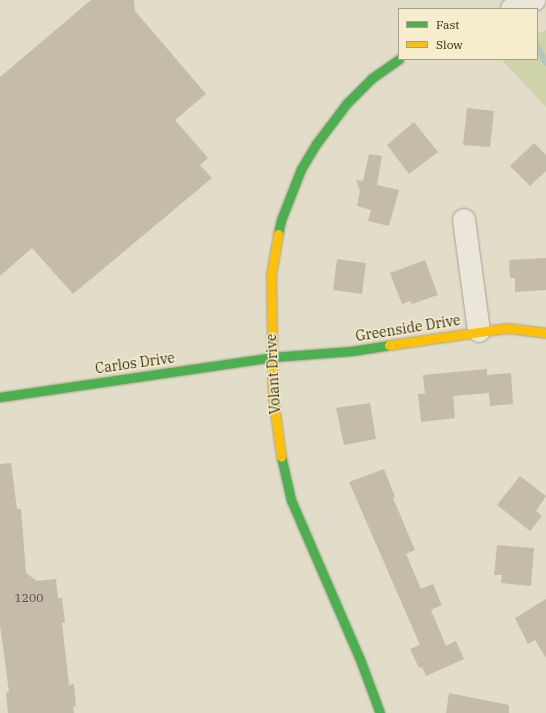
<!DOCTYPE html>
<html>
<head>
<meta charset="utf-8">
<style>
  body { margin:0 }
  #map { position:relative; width:546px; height:713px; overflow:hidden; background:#e2ddc8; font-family:"IBM Plex Serif",serif }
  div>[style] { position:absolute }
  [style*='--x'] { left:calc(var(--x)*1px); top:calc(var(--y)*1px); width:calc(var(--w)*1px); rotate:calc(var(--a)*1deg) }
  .green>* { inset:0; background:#ced3aa }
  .stream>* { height:6px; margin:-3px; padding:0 3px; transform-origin:3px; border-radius:3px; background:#b4c7be }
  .building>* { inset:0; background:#c5bba9 }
  .roads { filter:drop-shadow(0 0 1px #a7a192) drop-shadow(0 0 1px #a7a192) }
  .street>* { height:22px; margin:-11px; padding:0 11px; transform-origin:11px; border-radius:11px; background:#eae7da }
  .fast>* { height:9px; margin:-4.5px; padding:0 4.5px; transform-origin:4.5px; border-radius:4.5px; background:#4caf50 }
  .slow>* { height:9px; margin:-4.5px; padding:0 4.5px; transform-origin:4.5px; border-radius:4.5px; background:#ffc107 }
  span { translate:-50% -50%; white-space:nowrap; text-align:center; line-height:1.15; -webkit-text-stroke:3px #f5edcc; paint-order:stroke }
  .number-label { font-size:12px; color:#584e3e }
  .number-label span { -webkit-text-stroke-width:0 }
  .street-label { font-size:14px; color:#342a1b }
  .legend { position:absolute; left:398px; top:8px; width:140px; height:52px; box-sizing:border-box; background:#f5edcc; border:1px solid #a89f85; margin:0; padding:5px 7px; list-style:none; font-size:12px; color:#342a1b }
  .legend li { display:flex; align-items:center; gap:8px; height:20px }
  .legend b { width:20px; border:1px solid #a89f85 }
</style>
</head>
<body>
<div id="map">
  <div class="green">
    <div style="clip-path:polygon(546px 30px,546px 107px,501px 59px,537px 59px,537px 34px)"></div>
  </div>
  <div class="stream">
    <div style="--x:537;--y:46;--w:19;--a:62"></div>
  </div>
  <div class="building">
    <div style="clip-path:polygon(91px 0,134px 0,135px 11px,206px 94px,175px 120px,208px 158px,200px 165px,212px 178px,73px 294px,32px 248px,0 276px,0 77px)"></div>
    <div style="clip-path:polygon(467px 108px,494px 111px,490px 147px,463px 145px)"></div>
    <div style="clip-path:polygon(414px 122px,438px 152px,409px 174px,387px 145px)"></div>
    <div style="clip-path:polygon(534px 143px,546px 155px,546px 171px,530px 186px,510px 166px)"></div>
    <div style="clip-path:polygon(369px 154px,382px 156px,377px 185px,399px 190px,389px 226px,368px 221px,371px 210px,357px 206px,360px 191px,356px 180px,363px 181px)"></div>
    <div style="clip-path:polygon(546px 258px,546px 290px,515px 292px,515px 278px,510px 278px,509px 260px)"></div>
    <div style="clip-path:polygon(337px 259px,366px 263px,362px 294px,333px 290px)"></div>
    <div style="clip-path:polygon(425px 260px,438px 295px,412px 304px,410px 301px,402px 304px,390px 273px)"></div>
    <div style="clip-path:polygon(487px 369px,487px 375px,511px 373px,513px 404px,490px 406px,489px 393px,453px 396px,455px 418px,421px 422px,418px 394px,425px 394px,423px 375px)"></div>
    <div style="clip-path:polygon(370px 403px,376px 439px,344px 445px,336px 408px)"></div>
    <div style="clip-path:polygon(11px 463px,17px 509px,21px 509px,26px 573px,37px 581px,56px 579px,58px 598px,62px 598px,65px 623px,62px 623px,69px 685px,74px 684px,76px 706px,73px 707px,74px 713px,8px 713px,6px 693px,9px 692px,0 625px,0 464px)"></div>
    <div style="clip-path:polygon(384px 469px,395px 497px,393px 498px,415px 550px,406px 554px,421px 589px,433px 584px,442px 605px,431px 610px,446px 646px,456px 641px,464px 659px,426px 676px,422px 667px,419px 668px,410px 649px,420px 645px,349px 482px)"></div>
    <div style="clip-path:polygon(520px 476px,546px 496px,536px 511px,542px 516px,530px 531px,497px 505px)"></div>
    <div style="clip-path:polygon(497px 545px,534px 548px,531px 586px,501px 583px,502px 575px,494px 575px)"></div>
    <div style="clip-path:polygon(546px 599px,546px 658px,535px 640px,528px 644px,515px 618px)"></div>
    <div style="clip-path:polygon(449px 693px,509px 705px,509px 713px,446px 713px)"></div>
  </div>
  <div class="roads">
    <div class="street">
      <div style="--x:512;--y:9;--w:24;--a:-22"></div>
      <div style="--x:464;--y:220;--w:112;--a:82.3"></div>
    </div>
    <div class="fast">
      <div style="--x:278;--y:234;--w:14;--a:-78"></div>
      <div style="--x:281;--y:220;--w:55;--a:-68.6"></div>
      <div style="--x:301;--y:169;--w:29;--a:-59"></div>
      <div style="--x:316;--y:144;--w:51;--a:-52.9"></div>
      <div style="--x:347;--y:103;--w:35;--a:-45"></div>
      <div style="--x:372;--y:78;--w:33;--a:-35"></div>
      <div style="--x:0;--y:397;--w:276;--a:-8.3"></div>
      <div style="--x:273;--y:357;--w:79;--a:-4.3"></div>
      <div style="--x:352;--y:351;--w:37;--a:-9"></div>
      <div style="--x:281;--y:456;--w:45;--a:77.2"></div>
      <div style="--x:291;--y:500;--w:176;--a:66.6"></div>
      <div style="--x:361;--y:662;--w:54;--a:69.6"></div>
    </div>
    <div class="slow">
      <div style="--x:278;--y:234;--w:42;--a:99.7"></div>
      <div style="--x:271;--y:275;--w:123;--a:89.1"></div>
      <div style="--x:273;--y:398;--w:59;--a:82.1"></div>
      <div style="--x:389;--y:345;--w:119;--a:-8.2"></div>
      <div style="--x:507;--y:328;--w:39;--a:7"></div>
    </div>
  </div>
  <div class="number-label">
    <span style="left:29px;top:598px">1200</span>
  </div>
  <div class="street-label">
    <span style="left:408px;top:328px;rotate:-9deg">Greenside Drive</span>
    <span style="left:135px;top:363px;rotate:-8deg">Carlos Drive</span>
    <span style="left:273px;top:374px;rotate:-93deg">Volant Drive</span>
  </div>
  <ul class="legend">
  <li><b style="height:5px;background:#4caf50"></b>Fast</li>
  <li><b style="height:5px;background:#ffc107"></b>Slow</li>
  </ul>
</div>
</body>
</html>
